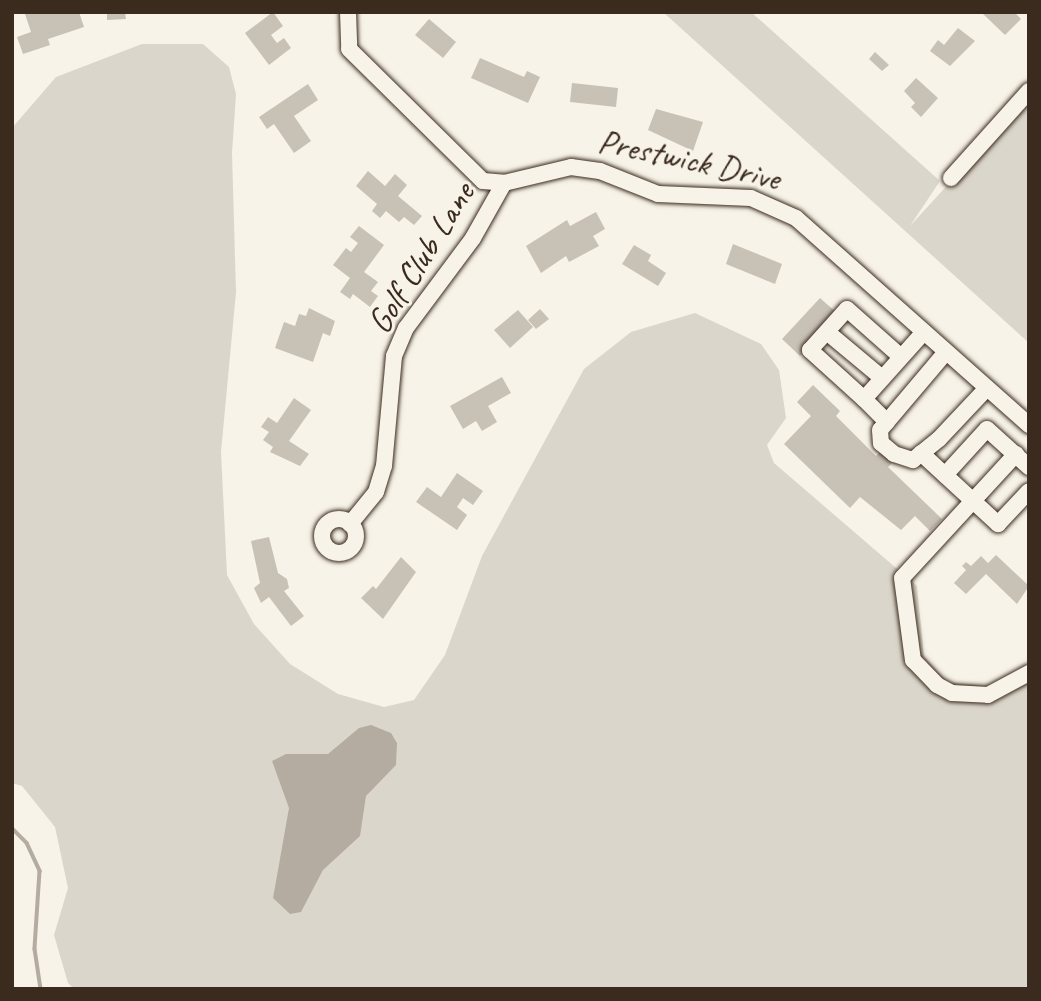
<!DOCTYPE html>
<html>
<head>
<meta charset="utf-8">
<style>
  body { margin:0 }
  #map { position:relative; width:1041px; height:1001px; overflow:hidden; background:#f7f3e8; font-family:Caveat,sans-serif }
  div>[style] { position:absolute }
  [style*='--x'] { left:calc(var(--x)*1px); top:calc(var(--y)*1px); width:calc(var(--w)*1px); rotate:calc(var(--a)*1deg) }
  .green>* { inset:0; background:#dbd6cb }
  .water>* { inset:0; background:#b4aca0 }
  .stream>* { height:3.5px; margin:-1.75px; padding:0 1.75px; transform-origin:1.75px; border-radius:1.75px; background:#b4aca0 }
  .building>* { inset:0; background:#c8c1b6 }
  .roads { filter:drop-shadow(0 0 2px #3b2a1e) drop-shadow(0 0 2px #3b2a1e) }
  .minor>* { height:16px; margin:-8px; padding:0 8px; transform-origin:8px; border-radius:8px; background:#f7f3e8 }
  .minor>.ring { margin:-8px; padding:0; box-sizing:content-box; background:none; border:16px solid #f7f3e8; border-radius:50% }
  span { translate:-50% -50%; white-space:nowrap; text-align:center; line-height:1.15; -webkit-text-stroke:6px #f7f3e8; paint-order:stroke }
  .street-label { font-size:35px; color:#3b2a1e }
  .frame { position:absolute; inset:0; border:14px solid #3b2a1e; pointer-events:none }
</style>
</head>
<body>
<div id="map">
  <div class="green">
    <div style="clip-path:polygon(663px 12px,751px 12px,940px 181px,910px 226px,1029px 96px,1029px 343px)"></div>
    <div style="clip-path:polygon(142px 44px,203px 44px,229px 67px,236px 94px,232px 153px,236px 292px,221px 452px,227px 575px,254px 624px,290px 664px,338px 694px,384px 707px,414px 700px,445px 655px,482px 556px,584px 369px,631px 332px,695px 313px,761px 344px,779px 370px,786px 418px,767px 445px,774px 463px,917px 586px,924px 656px,947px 682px,988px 686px,1029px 670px,1029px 989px,74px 989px,68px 983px,54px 935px,68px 888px,55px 827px,22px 786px,12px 783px,12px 128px,56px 77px)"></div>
  </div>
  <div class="water">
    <div style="clip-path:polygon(371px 725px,391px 733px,397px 743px,396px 765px,366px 796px,360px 836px,323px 870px,301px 912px,290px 914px,273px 898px,289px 808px,272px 761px,286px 754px,328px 754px,359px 728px)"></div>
  </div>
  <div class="stream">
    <div style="--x:12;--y:828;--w:21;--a:45"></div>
    <div style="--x:27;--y:843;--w:31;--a:65"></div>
    <div style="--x:40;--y:871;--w:78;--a:93.7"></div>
    <div style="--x:35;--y:949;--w:40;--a:81.5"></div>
  </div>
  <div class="building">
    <div style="clip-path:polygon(29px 12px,79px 12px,84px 27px,48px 39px,50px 45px,23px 54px,17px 37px,31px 32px,25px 14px)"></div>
    <div style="clip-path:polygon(107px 12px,125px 12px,126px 19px,107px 20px)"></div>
    <div style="clip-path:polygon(273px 12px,283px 26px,271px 35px,277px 43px,284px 38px,291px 48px,269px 65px,245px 33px)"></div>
    <div style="clip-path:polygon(981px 12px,1014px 12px,1021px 19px,1005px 35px)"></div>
    <div style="clip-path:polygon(429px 19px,456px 42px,443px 58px,415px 35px)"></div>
    <div style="clip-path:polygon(958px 28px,975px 41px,950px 66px,930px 51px,938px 40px,944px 45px)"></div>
    <div style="clip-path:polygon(875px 52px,889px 65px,882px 71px,869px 59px)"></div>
    <div style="clip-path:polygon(480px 58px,524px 77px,527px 71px,540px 77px,528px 103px,471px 78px)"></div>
    <div style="clip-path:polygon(916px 78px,938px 98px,921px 117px,911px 107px,915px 103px,904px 91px)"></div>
    <div style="clip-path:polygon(572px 83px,618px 88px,616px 107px,570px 102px)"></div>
    <div style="clip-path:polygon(308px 84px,318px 100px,294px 116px,311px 141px,294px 153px,274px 124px,267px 129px,259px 117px)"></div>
    <div style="clip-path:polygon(656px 109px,703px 122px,693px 151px,648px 130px)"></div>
    <div style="clip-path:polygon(368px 171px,385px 186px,395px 174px,407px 185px,398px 196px,422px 216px,414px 225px,404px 217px,399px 222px,386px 211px,380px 218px,372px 211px,377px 204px,356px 186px)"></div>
    <div style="clip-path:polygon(596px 212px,605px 229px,593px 236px,599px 246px,569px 262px,566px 256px,541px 273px,526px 246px,567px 220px,570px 226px)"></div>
    <div style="clip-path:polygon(359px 226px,384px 245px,364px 272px,378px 282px,371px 291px,378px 296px,370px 307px,353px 294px,350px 299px,340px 292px,350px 278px,333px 265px,346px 248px,351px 252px,358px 243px,350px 237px)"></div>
    <div style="clip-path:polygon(733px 244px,782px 264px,775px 284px,726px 264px)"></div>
    <div style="clip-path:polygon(634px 245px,651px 255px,648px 261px,666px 273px,658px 286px,622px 264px)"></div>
    <div style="clip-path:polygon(820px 298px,838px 314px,800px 356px,782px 339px)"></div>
    <div style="clip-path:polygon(309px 308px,335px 321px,330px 336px,323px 333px,313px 362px,275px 348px,284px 322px,295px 326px,299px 314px,306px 316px)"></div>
    <div style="clip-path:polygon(540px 309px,549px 319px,536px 329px,528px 320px)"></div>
    <div style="clip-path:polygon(518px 310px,533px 327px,510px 348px,494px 330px)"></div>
    <div style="clip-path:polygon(502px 377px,511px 393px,488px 406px,497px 422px,482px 431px,476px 421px,463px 429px,450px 406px)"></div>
    <div style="clip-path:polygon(813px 385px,840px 411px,836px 416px,876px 456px,891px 441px,902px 453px,888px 467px,942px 519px,930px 531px,915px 516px,901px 530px,860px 497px,850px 508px,784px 444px,811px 416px,797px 402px)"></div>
    <div style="clip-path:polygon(294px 398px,311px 410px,289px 441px,309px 454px,300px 466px,270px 452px,273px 447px,263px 440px,269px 432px,261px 427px,268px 417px,277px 423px)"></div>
    <div style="clip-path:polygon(457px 473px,483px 491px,473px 505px,463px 498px,457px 507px,467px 515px,457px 530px,416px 502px,427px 487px,441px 497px)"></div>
    <div style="clip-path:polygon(269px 537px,278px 573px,287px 579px,289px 588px,284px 591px,304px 616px,291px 626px,269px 597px,261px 603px,254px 588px,260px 583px,251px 541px)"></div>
    <div style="clip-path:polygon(996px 555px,1029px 586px,1017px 604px,986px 574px,966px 594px,954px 583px,966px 570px,962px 566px,966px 562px,971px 566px,981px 556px,988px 563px)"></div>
    <div style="clip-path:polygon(401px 557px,416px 572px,383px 619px,361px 598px,373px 586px,376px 589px)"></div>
  </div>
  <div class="roads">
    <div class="minor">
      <div style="--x:348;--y:12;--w:37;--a:88"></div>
      <div style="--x:349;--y:49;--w:188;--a:44.6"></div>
      <div style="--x:483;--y:181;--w:21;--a:5"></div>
      <div style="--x:504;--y:183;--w:69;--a:-13.4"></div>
      <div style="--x:571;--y:167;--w:29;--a:8"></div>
      <div style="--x:600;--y:171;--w:62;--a:21.6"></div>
      <div style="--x:658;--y:194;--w:93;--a:2.5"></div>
      <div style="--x:751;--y:198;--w:49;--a:24"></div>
      <div style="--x:796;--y:218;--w:312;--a:41.6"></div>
      <div style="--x:951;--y:178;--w:117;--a:-48.1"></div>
      <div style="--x:827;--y:332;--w:72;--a:39.9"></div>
      <div style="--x:946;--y:352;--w:102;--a:130.2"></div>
      <div style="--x:880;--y:430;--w:13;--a:86"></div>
      <div style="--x:881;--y:443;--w:17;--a:40"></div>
      <div style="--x:894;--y:454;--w:20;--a:18"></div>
      <div style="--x:913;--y:460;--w:33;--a:-39"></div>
      <div style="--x:939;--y:439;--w:70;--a:-46.7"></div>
      <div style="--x:864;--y:399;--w:73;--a:-137.8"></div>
      <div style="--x:810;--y:350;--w:55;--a:-47.9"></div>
      <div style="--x:847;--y:309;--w:72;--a:41.6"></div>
      <div style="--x:887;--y:422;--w:33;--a:-135"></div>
      <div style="--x:864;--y:399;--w:90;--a:-48.2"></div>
      <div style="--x:921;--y:453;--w:105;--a:42.7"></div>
      <div style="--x:998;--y:524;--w:45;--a:-46.8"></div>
      <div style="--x:1016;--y:454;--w:168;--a:132.6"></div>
      <div style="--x:902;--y:578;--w:83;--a:82.4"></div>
      <div style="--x:913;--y:660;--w:35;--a:46"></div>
      <div style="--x:937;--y:685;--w:17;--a:28"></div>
      <div style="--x:952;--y:693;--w:36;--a:3"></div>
      <div style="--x:988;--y:695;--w:47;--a:-28.2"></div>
      <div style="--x:945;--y:475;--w:62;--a:-47.6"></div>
      <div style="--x:987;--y:429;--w:57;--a:42.1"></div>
      <div class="ring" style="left:322px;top:519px;width:18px;height:18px"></div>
      <div style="--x:350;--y:524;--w:41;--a:-50.9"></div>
      <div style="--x:376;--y:492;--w:27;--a:-73"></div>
      <div style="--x:384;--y:466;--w:110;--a:-84.8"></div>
      <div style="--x:394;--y:356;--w:30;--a:-67"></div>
      <div style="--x:406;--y:328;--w:112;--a:-53.3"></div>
      <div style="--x:473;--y:238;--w:63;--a:-60.6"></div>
    </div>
  </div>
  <div class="street-label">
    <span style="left:689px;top:160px;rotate:12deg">Prestwick Drive</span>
    <span style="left:421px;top:258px;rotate:-58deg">Golf Club Lane</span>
  </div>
  <div class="frame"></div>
</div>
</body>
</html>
